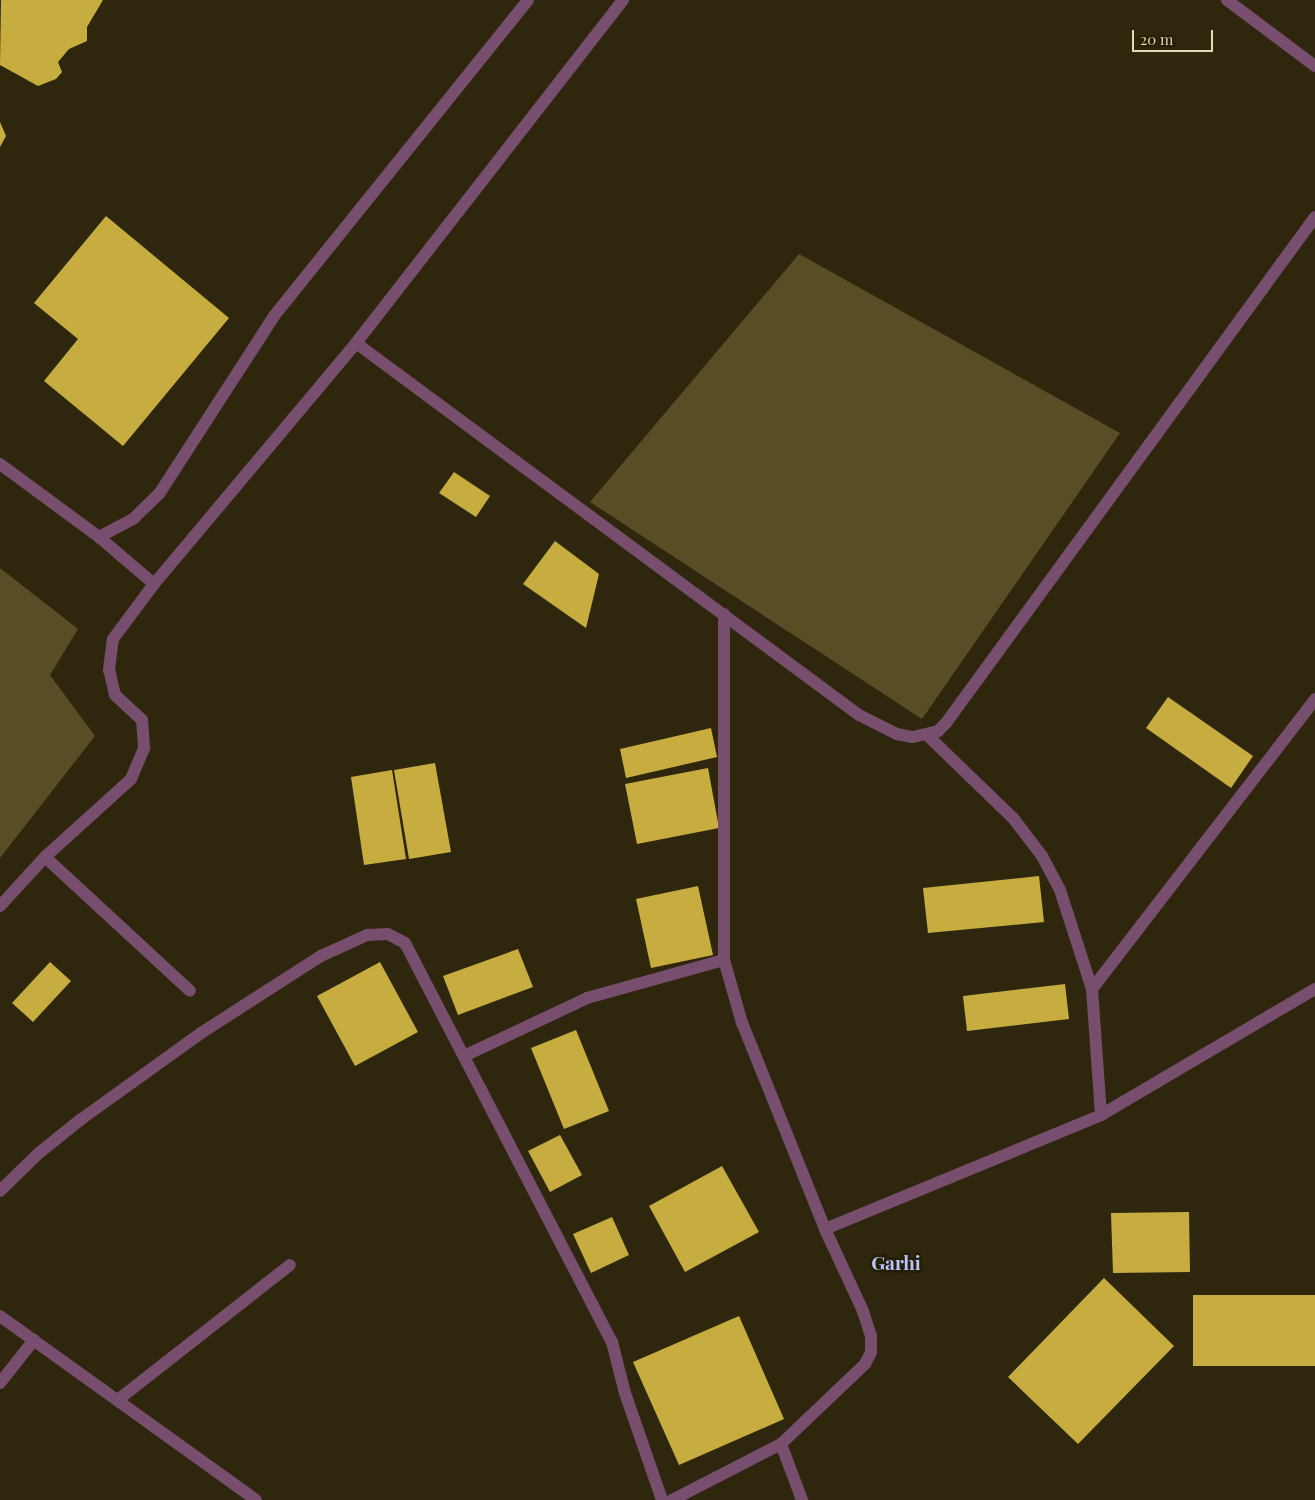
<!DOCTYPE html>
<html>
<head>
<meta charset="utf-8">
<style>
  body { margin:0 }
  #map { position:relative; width:1315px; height:1500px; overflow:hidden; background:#2e270d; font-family:"Playfair Display",serif }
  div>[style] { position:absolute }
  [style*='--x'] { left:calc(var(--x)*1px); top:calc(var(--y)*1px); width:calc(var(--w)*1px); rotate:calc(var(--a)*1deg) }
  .green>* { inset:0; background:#584d25 }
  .building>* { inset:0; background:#c7ad3f }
  .minor>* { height:12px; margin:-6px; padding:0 6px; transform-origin:6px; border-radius:6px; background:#784e6e }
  span { translate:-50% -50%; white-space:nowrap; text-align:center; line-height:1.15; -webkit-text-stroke:5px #241e04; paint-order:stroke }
  .quarter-label { font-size:19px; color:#b7c3fb; font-weight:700 }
  .scale { position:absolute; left:1132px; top:30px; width:81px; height:22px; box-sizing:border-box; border:2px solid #e2d8b1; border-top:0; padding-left:6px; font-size:15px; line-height:18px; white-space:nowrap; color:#e2d8b1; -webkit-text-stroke:4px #241e04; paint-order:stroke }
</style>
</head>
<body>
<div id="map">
  <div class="green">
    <div style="clip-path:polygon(799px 254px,1120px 433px,922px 719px,590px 502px)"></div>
    <div style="clip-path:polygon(0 568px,78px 629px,50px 675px,95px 736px,0 858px)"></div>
  </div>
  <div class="building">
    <div style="clip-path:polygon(1px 0,103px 0,87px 27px,87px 41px,69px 49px,58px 62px,62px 72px,56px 79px,38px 86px,0 65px)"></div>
    <div style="clip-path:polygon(0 122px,6px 136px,0 147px)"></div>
    <div style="clip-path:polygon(106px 216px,229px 318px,123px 446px,44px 381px,78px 339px,34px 303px)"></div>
    <div style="clip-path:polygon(454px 472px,490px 496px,476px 517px,439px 493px)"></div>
    <div style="clip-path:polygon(555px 541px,599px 574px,586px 628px,523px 584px)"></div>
    <div style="clip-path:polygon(1168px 697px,1253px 756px,1231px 788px,1146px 728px)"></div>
    <div style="clip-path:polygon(711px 728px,717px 757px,626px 778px,620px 749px)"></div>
    <div style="clip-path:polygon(435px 763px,451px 852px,409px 859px,394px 770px)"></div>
    <div style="clip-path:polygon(708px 768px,719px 828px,637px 844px,625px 784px)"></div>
    <div style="clip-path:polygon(392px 770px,406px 859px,364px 865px,351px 777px)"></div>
    <div style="clip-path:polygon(1039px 876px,1044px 922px,928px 933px,923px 888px)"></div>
    <div style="clip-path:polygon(698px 886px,713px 955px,651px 968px,636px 899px)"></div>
    <div style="clip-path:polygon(518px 949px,533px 987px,458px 1015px,443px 976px)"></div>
    <div style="clip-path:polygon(50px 962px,71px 981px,33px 1022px,12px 1003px)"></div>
    <div style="clip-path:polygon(380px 962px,418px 1032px,355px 1066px,317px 996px)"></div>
    <div style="clip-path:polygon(1065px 984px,1069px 1019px,967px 1031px,963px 996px)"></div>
    <div style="clip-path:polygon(576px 1030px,609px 1111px,564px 1129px,531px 1048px)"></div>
    <div style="clip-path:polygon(560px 1135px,582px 1175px,550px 1192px,528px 1151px)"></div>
    <div style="clip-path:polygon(722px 1166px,759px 1232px,685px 1272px,649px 1206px)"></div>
    <div style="clip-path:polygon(1189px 1212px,1190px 1272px,1113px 1273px,1111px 1213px)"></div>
    <div style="clip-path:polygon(612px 1217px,629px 1255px,591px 1273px,573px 1234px)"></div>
    <div style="clip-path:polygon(1104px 1278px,1174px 1346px,1078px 1444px,1008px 1377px)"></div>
    <div style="clip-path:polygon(1193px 1295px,1315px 1295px,1315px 1366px,1193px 1366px)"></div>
    <div style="clip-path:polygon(739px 1316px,784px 1419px,679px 1465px,633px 1362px)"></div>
  </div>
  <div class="minor">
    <div style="--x:1227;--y:0;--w:110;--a:36.9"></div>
    <div style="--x:356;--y:343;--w:626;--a:36.49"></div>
    <div style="--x:859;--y:715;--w:42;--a:26.6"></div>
    <div style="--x:897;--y:734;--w:16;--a:11"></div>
    <div style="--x:913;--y:737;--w:26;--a:-13"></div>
    <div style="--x:938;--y:731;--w:11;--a:-45"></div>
    <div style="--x:946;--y:723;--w:626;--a:-53.9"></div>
    <div style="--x:0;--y:464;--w:123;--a:36.4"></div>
    <div style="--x:99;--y:537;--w:72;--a:40.5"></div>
    <div style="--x:99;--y:537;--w:40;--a:-28"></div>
    <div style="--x:134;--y:518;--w:35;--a:-44"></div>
    <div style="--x:159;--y:494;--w:212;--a:-57.1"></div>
    <div style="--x:274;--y:316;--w:405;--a:-51.2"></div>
    <div style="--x:927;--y:735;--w:120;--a:44"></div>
    <div style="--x:1013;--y:818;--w:48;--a:52.7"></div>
    <div style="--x:1042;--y:856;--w:38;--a:62"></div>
    <div style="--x:1060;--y:890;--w:104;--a:72.1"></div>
    <div style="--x:1092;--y:989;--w:126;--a:85.9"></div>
    <div style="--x:45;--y:857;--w:197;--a:42.7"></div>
    <div style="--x:0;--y:906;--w:67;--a:-47.4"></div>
    <div style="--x:45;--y:857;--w:116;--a:-42.2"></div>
    <div style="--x:131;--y:779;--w:34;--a:-67"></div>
    <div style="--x:144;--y:748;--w:28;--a:-94"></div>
    <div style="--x:142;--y:720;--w:37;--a:-137"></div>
    <div style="--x:115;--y:695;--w:26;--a:-103"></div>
    <div style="--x:109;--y:670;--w:31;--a:-83"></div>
    <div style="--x:113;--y:639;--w:69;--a:-53.3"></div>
    <div style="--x:154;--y:584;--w:314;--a:-50"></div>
    <div style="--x:356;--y:343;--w:435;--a:-52.1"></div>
    <div style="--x:1092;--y:989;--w:366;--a:-52.4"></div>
    <div style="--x:464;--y:1056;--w:136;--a:-25.2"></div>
    <div style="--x:587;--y:998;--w:142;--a:-15.5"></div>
    <div style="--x:0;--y:1191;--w:54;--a:-44.3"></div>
    <div style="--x:39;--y:1153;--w:53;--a:-38.8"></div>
    <div style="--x:80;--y:1120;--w:149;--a:-35.7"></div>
    <div style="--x:201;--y:1033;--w:143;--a:-32.7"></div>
    <div style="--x:321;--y:956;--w:51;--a:-24.5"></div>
    <div style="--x:367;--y:935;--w:21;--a:-3"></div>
    <div style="--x:388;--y:934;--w:19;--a:28"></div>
    <div style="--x:405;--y:943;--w:449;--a:62.6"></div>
    <div style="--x:612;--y:1342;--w:53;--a:75.7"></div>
    <div style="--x:625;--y:1393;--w:113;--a:70.9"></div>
    <div style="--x:825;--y:1229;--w:299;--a:-22.4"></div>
    <div style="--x:1101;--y:1115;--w:248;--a:-30.5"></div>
    <div style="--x:0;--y:1316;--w:315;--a:35.7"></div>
    <div style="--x:0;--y:1383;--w:55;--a:-51.7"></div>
    <div style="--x:119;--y:1399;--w:217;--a:-38.1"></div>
    <div style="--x:781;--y:1444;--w:60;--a:69.4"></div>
    <div style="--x:672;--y:1500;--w:123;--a:-27.2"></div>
    <div style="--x:781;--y:1444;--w:116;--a:-43.6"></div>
    <div style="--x:865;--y:1364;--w:13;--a:-63"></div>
    <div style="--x:871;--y:1352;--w:16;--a:-90"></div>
    <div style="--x:871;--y:1336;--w:26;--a:-108"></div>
    <div style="--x:863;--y:1311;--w:90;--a:-114.9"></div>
    <div style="--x:825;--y:1229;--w:222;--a:-111.9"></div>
    <div style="--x:742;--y:1023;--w:66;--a:-105.9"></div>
    <div style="--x:724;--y:960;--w:346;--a:-90"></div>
  </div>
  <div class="quarter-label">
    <span style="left:896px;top:1263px">Garhi</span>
  </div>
  <div class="scale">20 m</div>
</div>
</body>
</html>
